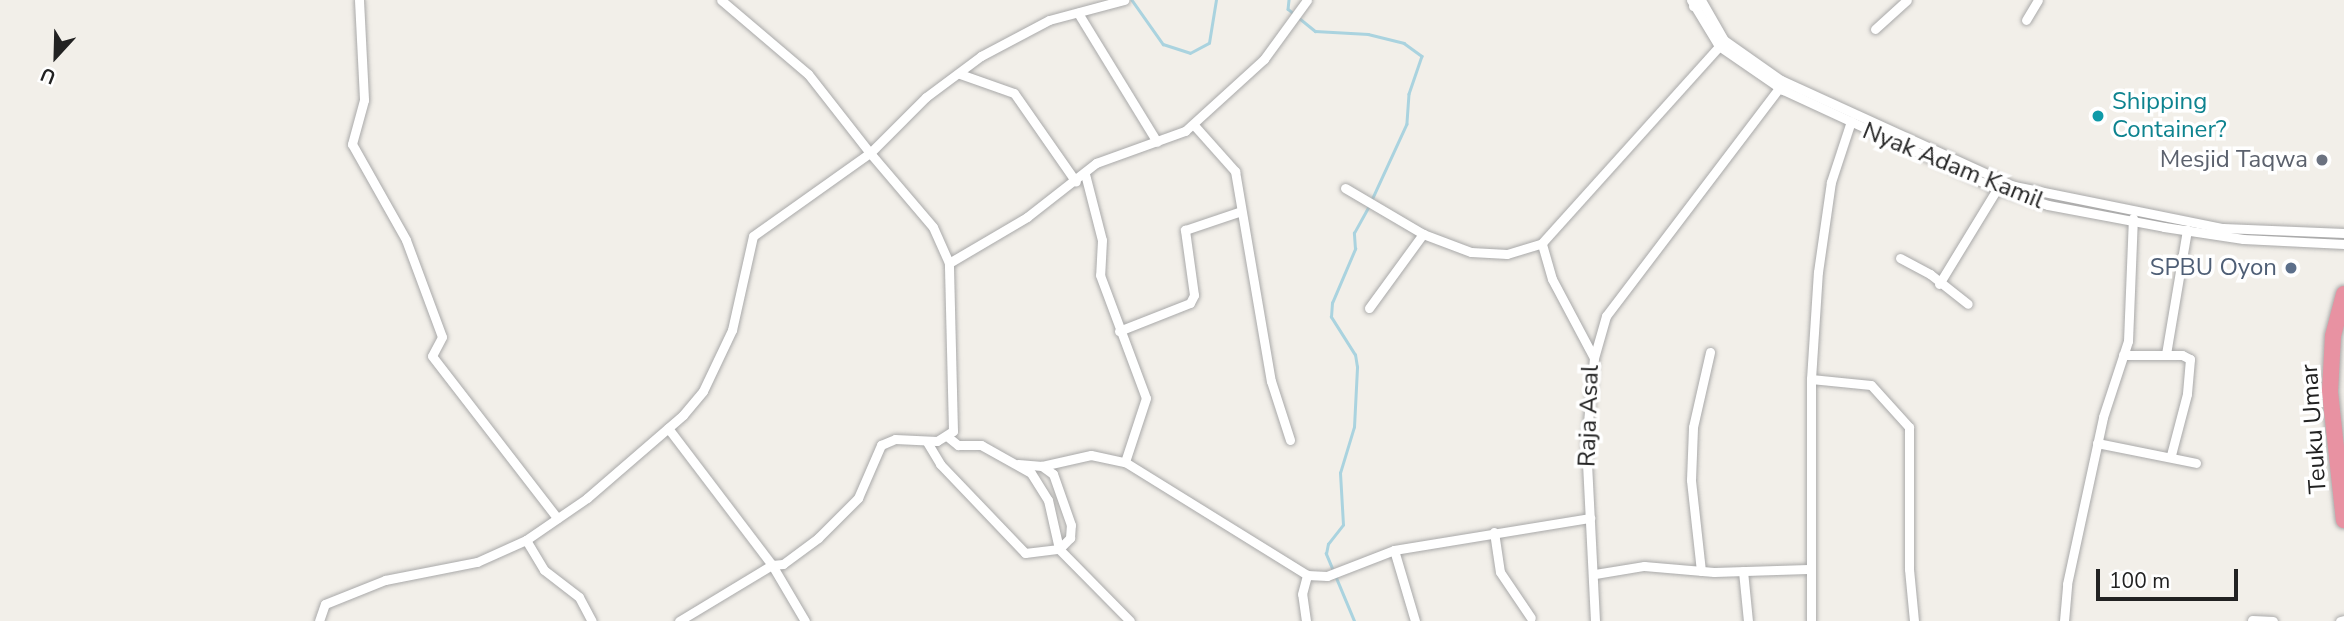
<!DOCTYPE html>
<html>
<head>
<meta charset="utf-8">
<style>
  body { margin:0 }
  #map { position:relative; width:2344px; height:621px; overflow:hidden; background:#f2efe9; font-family:"Nunito Sans",sans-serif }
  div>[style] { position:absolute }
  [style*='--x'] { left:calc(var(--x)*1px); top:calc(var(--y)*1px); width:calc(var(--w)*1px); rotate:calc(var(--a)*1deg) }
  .stream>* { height:2.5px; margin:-1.25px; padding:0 1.25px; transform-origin:1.25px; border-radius:1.25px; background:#aad3df }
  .roads { filter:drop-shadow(0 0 2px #a9a9a9) drop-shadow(0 0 2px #a9a9a9) }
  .street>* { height:9px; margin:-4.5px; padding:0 4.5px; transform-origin:4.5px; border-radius:4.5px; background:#fff }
  .highway>* { height:16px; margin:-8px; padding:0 8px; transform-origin:8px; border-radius:8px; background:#e892a2 }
  .dots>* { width:19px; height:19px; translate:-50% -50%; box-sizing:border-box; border:4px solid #fff; border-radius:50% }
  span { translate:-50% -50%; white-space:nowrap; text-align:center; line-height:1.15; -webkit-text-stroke:7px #fff; paint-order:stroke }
  .culture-label { font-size:24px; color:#0d838f }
  .left { translate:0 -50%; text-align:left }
  .worship-label { font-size:24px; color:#5b616d }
  .right { translate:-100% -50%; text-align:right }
  .street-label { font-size:24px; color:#222 }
  .service-label { font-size:24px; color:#4e5e75 }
  .north { position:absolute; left:21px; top:21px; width:70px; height:70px; -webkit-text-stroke:5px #fff; paint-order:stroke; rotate:202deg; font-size:19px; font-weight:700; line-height:28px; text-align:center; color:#222 }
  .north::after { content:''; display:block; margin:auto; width:24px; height:32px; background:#222; clip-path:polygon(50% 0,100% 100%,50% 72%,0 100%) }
  .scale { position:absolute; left:2096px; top:569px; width:142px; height:32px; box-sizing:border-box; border:4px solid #222; border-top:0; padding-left:9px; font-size:21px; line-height:24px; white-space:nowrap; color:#222; -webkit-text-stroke:5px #fff; paint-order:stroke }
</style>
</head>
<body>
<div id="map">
  <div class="stream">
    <div style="--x:1132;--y:0;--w:54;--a:54.8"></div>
    <div style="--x:1163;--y:44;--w:28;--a:18"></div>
    <div style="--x:1190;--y:53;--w:21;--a:-28"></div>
    <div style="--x:1209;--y:43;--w:44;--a:-80.8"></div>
    <div style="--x:1289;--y:0;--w:9;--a:96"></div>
    <div style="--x:1288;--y:9;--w:35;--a:39"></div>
    <div style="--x:1315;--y:31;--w:53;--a:3.2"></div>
    <div style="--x:1368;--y:34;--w:37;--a:14"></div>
    <div style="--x:1404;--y:43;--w:22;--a:36"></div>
    <div style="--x:1422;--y:56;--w:40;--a:108.9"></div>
    <div style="--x:1409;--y:94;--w:30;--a:94"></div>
    <div style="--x:1407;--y:124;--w:84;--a:114.7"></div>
    <div style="--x:1354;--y:621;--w:73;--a:-112.7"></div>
    <div style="--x:1326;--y:554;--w:10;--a:-79"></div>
    <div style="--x:1328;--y:544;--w:24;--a:-52"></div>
    <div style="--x:1343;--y:525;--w:52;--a:-93.3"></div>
    <div style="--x:1340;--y:473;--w:48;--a:-73.1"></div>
    <div style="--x:1354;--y:427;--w:60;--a:-87.1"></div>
    <div style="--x:1357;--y:367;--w:12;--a:-99"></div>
    <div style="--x:1355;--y:355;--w:45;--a:-122.3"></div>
    <div style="--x:1331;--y:317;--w:14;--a:-86"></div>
    <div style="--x:1332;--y:303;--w:59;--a:-66.9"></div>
    <div style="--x:1355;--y:249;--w:16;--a:-94"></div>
    <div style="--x:1354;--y:233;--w:31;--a:-61"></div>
  </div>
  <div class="roads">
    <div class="street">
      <div style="--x:359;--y:0;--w:100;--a:87.1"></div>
      <div style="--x:364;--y:100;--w:46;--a:105.3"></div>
      <div style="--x:352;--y:144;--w:110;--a:60.6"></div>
      <div style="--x:406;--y:240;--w:103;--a:69.6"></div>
      <div style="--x:442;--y:337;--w:21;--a:118"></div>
      <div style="--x:432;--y:356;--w:205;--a:52.3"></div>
      <div style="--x:1691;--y:0;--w:54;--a:58.7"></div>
      <div style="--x:1719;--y:46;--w:78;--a:34.5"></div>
      <div style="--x:1783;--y:90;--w:236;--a:24.8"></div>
      <div style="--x:1997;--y:189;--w:53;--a:17.4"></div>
      <div style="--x:2048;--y:205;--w:118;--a:10.7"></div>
      <div style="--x:2164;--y:227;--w:80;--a:8.6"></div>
      <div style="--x:2243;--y:239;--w:101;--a:2.8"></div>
      <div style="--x:1693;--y:6;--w:10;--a:-37"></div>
      <div style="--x:1701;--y:0;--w:46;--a:60.1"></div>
      <div style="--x:1724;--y:40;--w:70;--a:35.1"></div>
      <div style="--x:1781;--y:80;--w:256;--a:24.5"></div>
      <div style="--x:2014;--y:186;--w:213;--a:11.4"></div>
      <div style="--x:2223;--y:228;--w:121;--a:2.4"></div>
      <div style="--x:1078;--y:13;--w:151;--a:58.5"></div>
      <div style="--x:2026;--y:20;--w:23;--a:-59"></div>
      <div style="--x:1875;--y:29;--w:43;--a:-42.2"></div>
      <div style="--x:960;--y:74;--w:57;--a:19.4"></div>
      <div style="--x:1014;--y:93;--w:108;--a:55.1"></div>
      <div style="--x:1194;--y:125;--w:62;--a:48.3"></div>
      <div style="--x:1235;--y:171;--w:213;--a:80.3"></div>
      <div style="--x:1271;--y:381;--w:62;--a:72.1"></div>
      <div style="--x:1085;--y:174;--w:68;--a:75.6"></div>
      <div style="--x:1102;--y:240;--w:35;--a:93"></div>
      <div style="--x:1100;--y:275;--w:131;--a:69.5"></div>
      <div style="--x:1146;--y:398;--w:67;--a:108.2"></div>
      <div style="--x:1345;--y:188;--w:91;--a:30.5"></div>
      <div style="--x:1423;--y:234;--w:51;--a:20.6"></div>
      <div style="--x:1471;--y:252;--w:36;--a:3"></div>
      <div style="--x:1507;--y:254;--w:37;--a:-17"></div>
      <div style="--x:1900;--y:258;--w:34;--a:28"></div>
      <div style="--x:1930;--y:274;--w:48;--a:38.3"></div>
      <div style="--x:949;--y:263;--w:39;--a:-114"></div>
      <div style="--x:933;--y:227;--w:97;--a:-130.4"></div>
      <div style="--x:870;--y:153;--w:79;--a:-45"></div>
      <div style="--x:926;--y:97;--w:69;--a:-36.7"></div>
      <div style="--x:981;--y:56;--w:77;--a:-27.9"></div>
      <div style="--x:1049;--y:20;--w:78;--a:-14.9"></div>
      <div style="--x:1939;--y:284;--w:111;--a:-58.6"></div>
      <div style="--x:1369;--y:308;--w:92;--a:-53.9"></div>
      <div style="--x:1119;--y:331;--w:76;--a:-21.5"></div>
      <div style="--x:1190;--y:303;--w:9;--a:-63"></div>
      <div style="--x:1194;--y:295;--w:66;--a:-97.9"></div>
      <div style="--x:1185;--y:230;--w:59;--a:-18.7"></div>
      <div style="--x:2166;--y:354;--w:126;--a:-80.4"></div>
      <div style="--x:2123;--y:355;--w:59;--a:0"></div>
      <div style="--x:2182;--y:355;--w:9;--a:27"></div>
      <div style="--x:2190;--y:359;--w:35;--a:95"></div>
      <div style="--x:2187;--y:394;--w:63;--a:104.7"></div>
      <div style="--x:1594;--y:358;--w:44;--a:-74.1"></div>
      <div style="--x:1606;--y:316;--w:286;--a:-52.8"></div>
      <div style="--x:1811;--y:379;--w:60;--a:5.7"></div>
      <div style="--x:1871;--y:385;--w:57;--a:47.9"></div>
      <div style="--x:1909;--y:427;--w:142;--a:90"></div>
      <div style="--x:1909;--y:569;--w:52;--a:84.5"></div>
      <div style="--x:668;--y:428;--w:172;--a:52.8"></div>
      <div style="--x:772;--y:565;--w:65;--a:59.5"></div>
      <div style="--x:948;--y:437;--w:13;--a:39"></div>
      <div style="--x:958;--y:445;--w:23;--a:0"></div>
      <div style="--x:981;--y:445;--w:57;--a:29.2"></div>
      <div style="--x:1031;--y:473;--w:32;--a:58"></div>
      <div style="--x:1048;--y:500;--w:50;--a:77.3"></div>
      <div style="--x:1059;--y:549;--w:101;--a:45.4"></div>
      <div style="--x:927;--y:442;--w:26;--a:59"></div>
      <div style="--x:940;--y:464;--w:123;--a:46.3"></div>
      <div style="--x:1025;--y:553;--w:34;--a:-7"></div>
      <div style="--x:1059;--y:549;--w:16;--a:-45"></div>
      <div style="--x:1070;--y:538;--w:13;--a:-86"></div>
      <div style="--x:1071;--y:525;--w:54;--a:-109.4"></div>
      <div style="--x:1053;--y:474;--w:14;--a:-144"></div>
      <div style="--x:1042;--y:466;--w:24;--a:-175"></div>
      <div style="--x:2097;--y:443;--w:101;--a:11.4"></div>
      <div style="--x:1042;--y:466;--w:50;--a:-12.7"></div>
      <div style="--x:1091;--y:455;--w:35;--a:12"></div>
      <div style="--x:1125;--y:462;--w:214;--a:31.8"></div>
      <div style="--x:1494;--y:532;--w:40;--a:81.5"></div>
      <div style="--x:1500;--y:572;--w:55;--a:56"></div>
      <div style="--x:526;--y:540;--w:35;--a:59"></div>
      <div style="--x:544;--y:570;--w:44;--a:37.6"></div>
      <div style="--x:579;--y:597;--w:27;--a:62"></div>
      <div style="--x:1394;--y:550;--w:74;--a:73.5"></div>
      <div style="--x:1701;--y:571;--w:92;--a:-96.3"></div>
      <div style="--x:1691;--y:480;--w:53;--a:-87.8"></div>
      <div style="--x:1693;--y:427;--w:77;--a:-77.2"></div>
      <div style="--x:1743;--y:571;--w:50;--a:84.3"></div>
      <div style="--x:1595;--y:574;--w:50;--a:-9.3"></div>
      <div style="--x:1644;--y:566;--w:70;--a:4.9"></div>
      <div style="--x:1714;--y:572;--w:94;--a:-1.8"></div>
      <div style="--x:2252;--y:620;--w:21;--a:3"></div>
      <div style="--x:319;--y:621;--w:18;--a:-71"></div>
      <div style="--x:325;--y:604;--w:65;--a:-21.8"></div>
      <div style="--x:385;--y:580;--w:94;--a:-11.1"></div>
      <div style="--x:477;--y:562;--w:54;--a:-24.2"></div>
      <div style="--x:526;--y:540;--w:74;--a:-34.5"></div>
      <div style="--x:587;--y:498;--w:127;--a:-40.8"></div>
      <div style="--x:683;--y:415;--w:31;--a:-50"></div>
      <div style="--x:703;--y:391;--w:68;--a:-64.6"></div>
      <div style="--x:732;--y:330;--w:96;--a:-77.4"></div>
      <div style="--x:753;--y:236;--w:143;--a:-35.4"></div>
      <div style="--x:870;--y:153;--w:100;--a:-128.1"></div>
      <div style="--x:808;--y:74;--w:114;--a:-139.6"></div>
      <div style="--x:679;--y:621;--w:109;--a:-31.1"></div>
      <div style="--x:772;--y:565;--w:11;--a:-5"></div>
      <div style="--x:783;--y:564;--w:44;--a:-36.6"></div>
      <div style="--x:818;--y:538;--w:57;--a:-45"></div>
      <div style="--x:858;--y:498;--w:58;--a:-66.5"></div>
      <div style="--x:881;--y:445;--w:15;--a:-23"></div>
      <div style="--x:895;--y:439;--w:42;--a:2.7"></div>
      <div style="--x:937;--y:441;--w:19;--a:-32"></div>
      <div style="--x:953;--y:431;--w:168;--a:-91.4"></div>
      <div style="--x:949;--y:263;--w:91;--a:-30.5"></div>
      <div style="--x:1027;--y:217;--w:88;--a:-38"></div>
      <div style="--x:1096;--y:163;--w:95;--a:-19.8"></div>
      <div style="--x:1185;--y:131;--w:107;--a:-42.3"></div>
      <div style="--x:1264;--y:59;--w:73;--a:-53.9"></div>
      <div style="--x:1306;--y:621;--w:27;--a:-98"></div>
      <div style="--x:1302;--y:594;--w:20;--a:-75"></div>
      <div style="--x:1307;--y:575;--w:20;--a:3"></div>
      <div style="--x:1327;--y:576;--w:72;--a:-21.2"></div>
      <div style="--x:1394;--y:550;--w:199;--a:-9.3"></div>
      <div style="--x:1595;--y:621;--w:177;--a:-92.9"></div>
      <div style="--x:1586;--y:444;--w:86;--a:-84.7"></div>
      <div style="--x:1594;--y:358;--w:89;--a:-118"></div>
      <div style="--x:1552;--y:279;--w:37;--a:-106"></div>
      <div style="--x:1542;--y:243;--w:268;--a:-48"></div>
      <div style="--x:1811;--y:621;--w:242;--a:-90"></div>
      <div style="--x:1811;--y:379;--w:107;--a:-86.3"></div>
      <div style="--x:1818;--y:272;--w:91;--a:-81.8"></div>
      <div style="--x:1831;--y:182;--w:64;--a:-71.8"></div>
      <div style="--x:2064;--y:621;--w:37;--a:-85"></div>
      <div style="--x:2067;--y:584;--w:171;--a:-77.8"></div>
      <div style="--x:2103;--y:417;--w:80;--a:-71.8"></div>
      <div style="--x:2128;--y:341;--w:123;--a:-87.7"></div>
      <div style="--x:2340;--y:621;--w:4;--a:-14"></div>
    </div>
    <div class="highway">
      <div style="--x:2344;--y:294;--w:43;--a:104.7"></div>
      <div style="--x:2333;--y:336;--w:56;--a:93.1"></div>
      <div style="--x:2330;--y:392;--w:129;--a:83.8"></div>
    </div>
  </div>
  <div class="dots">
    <div style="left:2098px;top:116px;background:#0f9aa8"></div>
    <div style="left:2322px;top:160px;background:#6b7280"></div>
    <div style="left:2291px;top:268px;background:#5c6f8a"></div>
  </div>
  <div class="culture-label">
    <span class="left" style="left:2112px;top:116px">Shipping<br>Container?</span>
  </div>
  <div class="worship-label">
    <span class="right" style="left:2308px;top:160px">Mesjid Taqwa</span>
  </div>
  <div class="street-label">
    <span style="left:1953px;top:166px;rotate:22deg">Nyak Adam Kamil</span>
    <span style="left:1589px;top:416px;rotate:-88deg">Raja Asal</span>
    <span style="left:2314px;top:429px;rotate:-94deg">Teuku Umar</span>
  </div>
  <div class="service-label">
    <span class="right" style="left:2277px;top:268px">SPBU Oyon</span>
  </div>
  <div class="north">U</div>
  <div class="scale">100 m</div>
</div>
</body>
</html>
